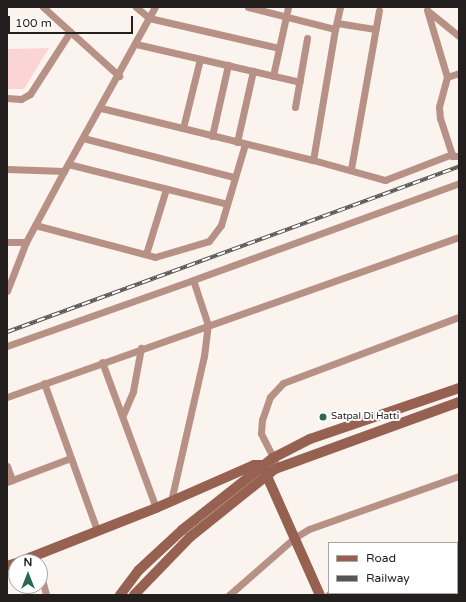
<!DOCTYPE html>
<html>
<head>
<meta charset="utf-8">
<style>
  body { margin:0 }
  #map { position:relative; width:466px; height:602px; overflow:hidden; background:#faf3ee; font-family:"Varela Round",sans-serif }
  div>[style] { position:absolute }
  [style*='--x'] { left:calc(var(--x)*1px); top:calc(var(--y)*1px); width:calc(var(--w)*1px); rotate:calc(var(--a)*1deg) }
  .green>* { inset:0; background:#fbd5d6 }
  .street>* { height:7px; margin:-3.5px; padding:0 3.5px; transform-origin:3.5px; border-radius:3.5px; background:#b79185 }
  .secondary>* { height:10px; margin:-5px; padding:0 5px; transform-origin:5px; border-radius:5px; background:#966151 }
  .rail>* { height:4px; margin-top:-2px; transform-origin:0; background:repeating-linear-gradient(90deg,#fff 0 8px,#595553 0 16px); box-sizing:border-box; border-block:1px solid #595553 }
  .dots>* { width:11px; height:11px; translate:-50% -50%; box-sizing:border-box; border:2px solid #fff; border-radius:50% }
  span { translate:-50% -50%; white-space:nowrap; text-align:center; line-height:1.15; -webkit-text-stroke:4px #fff; paint-order:stroke }
  .poi-label { font-size:10px; color:#221f1e }
  .left { translate:0 -50%; text-align:left }
  .frame { position:absolute; inset:0; border:8px solid #221f1e; pointer-events:none }
  .legend { position:absolute; left:328px; top:542px; width:130px; height:52px; box-sizing:border-box; background:#fff; border:1px solid #a7a5a5; margin:0; padding:5px 7px; list-style:none; font-size:12px; color:#221f1e }
  .legend li { display:flex; align-items:center; gap:8px; height:20px }
  .legend b { width:20px; border:1px solid #a7a5a5 }
  .north { position:absolute; left:8px; top:554px; width:40px; height:40px; box-sizing:border-box; background:#fff; border:1px solid #a7a5a5; border-radius:50%; rotate:0deg; font-size:11px; font-weight:700; line-height:16px; text-align:center; color:#221f1e }
  .north::after { content:''; display:block; margin:auto; width:14px; height:18px; background:#2a6854; clip-path:polygon(50% 0,100% 100%,50% 72%,0 100%) }
  .scale { position:absolute; left:8px; top:16px; width:125px; height:18px; box-sizing:border-box; border:2px solid #221f1e; border-top:0; padding-left:5px; font-size:12px; line-height:14px; white-space:nowrap; color:#221f1e; -webkit-text-stroke:3px #fff; paint-order:stroke }
</style>
</head>
<body>
<div id="map">
  <div class="green">
    <div style="clip-path:polygon(49px 48px,24px 89px,7px 89px,7px 49px)"></div>
  </div>
  <div class="street">
    <div style="--x:43;--y:7;--w:103;--a:42.2"></div>
    <div style="--x:136;--y:7;--w:17;--a:40"></div>
    <div style="--x:149;--y:18;--w:133;--a:13"></div>
    <div style="--x:248;--y:7;--w:90;--a:14.2"></div>
    <div style="--x:335;--y:29;--w:23;--a:-77"></div>
    <div style="--x:427;--y:10;--w:70;--a:73.4"></div>
    <div style="--x:447;--y:77;--w:31;--a:105"></div>
    <div style="--x:439;--y:107;--w:11;--a:85"></div>
    <div style="--x:440;--y:118;--w:40;--a:72"></div>
    <div style="--x:452;--y:156;--w:7;--a:0"></div>
    <div style="--x:428;--y:11;--w:40;--a:39"></div>
    <div style="--x:337;--y:23;--w:39;--a:9"></div>
    <div style="--x:335;--y:29;--w:133;--a:99.5"></div>
    <div style="--x:313;--y:160;--w:75;--a:15.5"></div>
    <div style="--x:385;--y:180;--w:72;--a:-21.2"></div>
    <div style="--x:136;--y:44;--w:168;--a:13"></div>
    <div style="--x:273;--y:76;--w:71;--a:-77.7"></div>
    <div style="--x:447;--y:77;--w:13;--a:-18"></div>
    <div style="--x:7;--y:98;--w:14;--a:4"></div>
    <div style="--x:21;--y:99;--w:10;--a:-29"></div>
    <div style="--x:30;--y:94;--w:74;--a:-57.2"></div>
    <div style="--x:295;--y:107;--w:70;--a:-80.1"></div>
    <div style="--x:101;--y:108;--w:218;--a:13.8"></div>
    <div style="--x:183;--y:128;--w:71;--a:-76.2"></div>
    <div style="--x:212;--y:136;--w:73;--a:-77.3"></div>
    <div style="--x:83;--y:138;--w:156;--a:14.5"></div>
    <div style="--x:237;--y:142;--w:73;--a:-77.3"></div>
    <div style="--x:68;--y:164;--w:164;--a:14.1"></div>
    <div style="--x:7;--y:169;--w:57;--a:2"></div>
    <div style="--x:64;--y:171;--w:188;--a:-61"></div>
    <div style="--x:351;--y:169;--w:161;--a:-80"></div>
    <div style="--x:35;--y:225;--w:124;--a:14.9"></div>
    <div style="--x:155;--y:257;--w:56;--a:-16.5"></div>
    <div style="--x:209;--y:241;--w:20;--a:-53"></div>
    <div style="--x:221;--y:225;--w:84;--a:-73.5"></div>
    <div style="--x:7;--y:242;--w:19;--a:0"></div>
    <div style="--x:146;--y:254;--w:68;--a:-72.9"></div>
    <div style="--x:7;--y:291;--w:53;--a:-68.8"></div>
    <div style="--x:26;--y:242;--w:81;--a:-61.8"></div>
    <div style="--x:7;--y:346;--w:197;--a:-19.5"></div>
    <div style="--x:102;--y:362;--w:156;--a:69.7"></div>
    <div style="--x:44;--y:383;--w:156;--a:70.2"></div>
    <div style="--x:7;--y:397;--w:479;--a:-19.5"></div>
    <div style="--x:123;--y:415;--w:26;--a:-67"></div>
    <div style="--x:133;--y:391;--w:44;--a:-79.5"></div>
    <div style="--x:275;--y:461;--w:31;--a:-117"></div>
    <div style="--x:261;--y:433;--w:13;--a:-86"></div>
    <div style="--x:262;--y:420;--w:24;--a:-71"></div>
    <div style="--x:270;--y:397;--w:19;--a:-47"></div>
    <div style="--x:283;--y:383;--w:188;--a:-20.6"></div>
    <div style="--x:7;--y:466;--w:15;--a:70"></div>
    <div style="--x:7;--y:482;--w:68;--a:-20.6"></div>
    <div style="--x:171;--y:501;--w:149;--a:-77.2"></div>
    <div style="--x:204;--y:356;--w:31;--a:-83"></div>
    <div style="--x:208;--y:325;--w:47;--a:-108.4"></div>
    <div style="--x:193;--y:280;--w:283;--a:-20"></div>
    <div style="--x:457;--y:549;--w:2;--a:-27"></div>
    <div style="--x:40;--y:572;--w:24;--a:75"></div>
    <div style="--x:457;--y:575;--w:4;--a:63"></div>
    <div style="--x:396;--y:593;--w:2;--a:63"></div>
    <div style="--x:229;--y:595;--w:86;--a:-41.2"></div>
    <div style="--x:294;--y:538;--w:17;--a:-31"></div>
    <div style="--x:309;--y:529;--w:159;--a:-19.5"></div>
    <div style="--x:328;--y:595;--w:5;--a:-22"></div>
  </div>
  <div class="secondary">
    <div style="--x:19;--y:562;--w:147;--a:-21.5"></div>
    <div style="--x:156;--y:508;--w:107;--a:-23.7"></div>
    <div style="--x:254;--y:465;--w:8;--a:0"></div>
    <div style="--x:262;--y:465;--w:142;--a:66"></div>
    <div style="--x:7;--y:566;--w:9;--a:-18"></div>
    <div style="--x:120;--y:595;--w:31;--a:-53"></div>
    <div style="--x:139;--y:570;--w:59;--a:-42.9"></div>
    <div style="--x:182;--y:530;--w:116;--a:-38.4"></div>
    <div style="--x:273;--y:458;--w:42;--a:-27.2"></div>
    <div style="--x:310;--y:439;--w:157;--a:-18.9"></div>
    <div style="--x:134;--y:595;--w:81;--a:-46"></div>
    <div style="--x:190;--y:537;--w:109;--a:-38.7"></div>
    <div style="--x:275;--y:469;--w:196;--a:-20"></div>
  </div>
  <div class="rail">
    <div style="--x:7;--y:332;--w:481;--a:-20.1"></div>
  </div>
  <div class="dots">
    <div style="left:323px;top:417px;background:#2a6854"></div>
  </div>
  <div class="poi-label">
    <span class="left" style="left:331px;top:417px">Satpal Di Hatti</span>
  </div>
  <div class="frame"></div>
  <ul class="legend">
  <li><b style="height:5px;background:#966151"></b>Road</li>
  <li><b style="height:5px;background:#595553"></b>Railway</li>
  </ul>
  <div class="north">N</div>
  <div class="scale">100 m</div>
</div>
</body>
</html>
